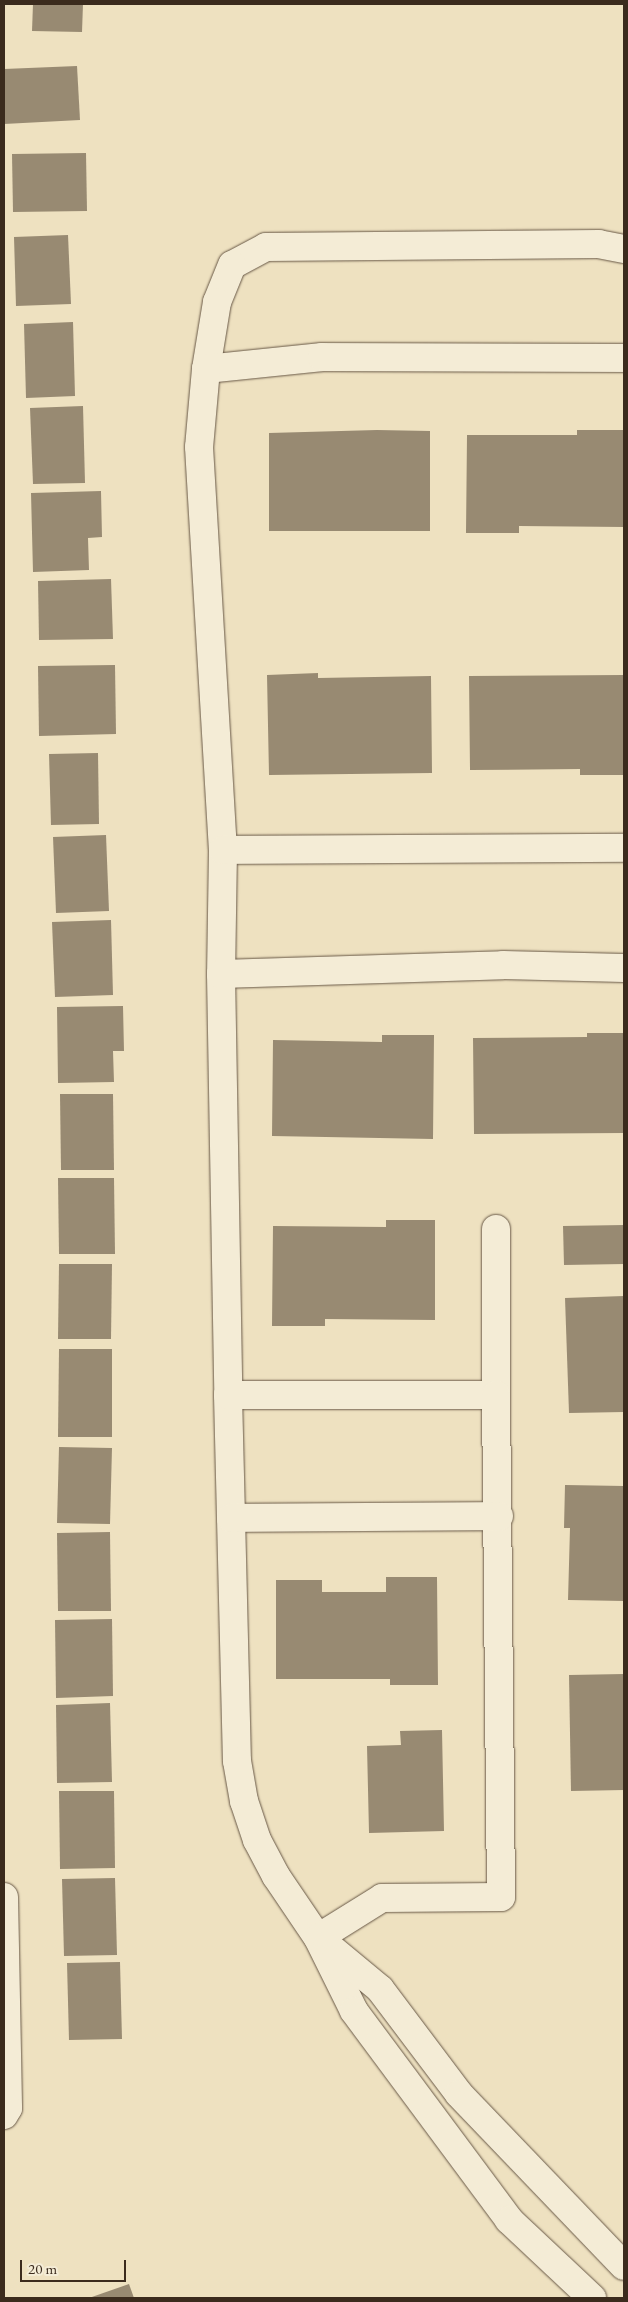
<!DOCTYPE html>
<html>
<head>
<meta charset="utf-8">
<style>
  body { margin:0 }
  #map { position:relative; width:628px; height:2302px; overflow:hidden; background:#eee1c0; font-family:"EB Garamond",serif }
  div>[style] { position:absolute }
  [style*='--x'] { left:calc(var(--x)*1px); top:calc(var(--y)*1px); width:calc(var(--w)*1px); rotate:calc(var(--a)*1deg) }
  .building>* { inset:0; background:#988a72 }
  .roads { filter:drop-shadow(0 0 1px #685846) drop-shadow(0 0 1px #685846) }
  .minor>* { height:28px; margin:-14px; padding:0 14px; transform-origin:14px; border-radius:14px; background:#f4ecd6 }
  span { translate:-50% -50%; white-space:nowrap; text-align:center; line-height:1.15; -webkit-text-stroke:4.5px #f4ecd6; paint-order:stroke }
  .frame { position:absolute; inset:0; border:5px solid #3b2b1d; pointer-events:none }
  .scale { position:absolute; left:20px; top:2260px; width:106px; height:22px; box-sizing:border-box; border:2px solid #3b2b1d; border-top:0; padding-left:6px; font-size:15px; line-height:18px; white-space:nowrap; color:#3b2b1d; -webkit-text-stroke:4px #f4ecd6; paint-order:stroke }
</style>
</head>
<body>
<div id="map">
  <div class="building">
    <div style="clip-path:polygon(33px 4px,83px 4px,82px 32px,32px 31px)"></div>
    <div style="clip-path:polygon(77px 66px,80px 120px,4px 124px,4px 69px)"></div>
    <div style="clip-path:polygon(86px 153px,87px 211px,13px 212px,12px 154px)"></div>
    <div style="clip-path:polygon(68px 235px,71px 304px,16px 306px,14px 237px)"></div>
    <div style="clip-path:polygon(73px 322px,75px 396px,26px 398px,24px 324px)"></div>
    <div style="clip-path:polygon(83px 406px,85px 483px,33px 484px,30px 408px)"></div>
    <div style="clip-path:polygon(377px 430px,430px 431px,430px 531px,269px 531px,269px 433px)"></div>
    <div style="clip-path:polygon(577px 430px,624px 430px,624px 527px,519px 526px,519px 533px,466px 533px,467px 435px,577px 435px)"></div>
    <div style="clip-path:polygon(101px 491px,102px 537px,88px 538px,89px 570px,33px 572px,31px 493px)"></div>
    <div style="clip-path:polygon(111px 579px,113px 639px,39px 640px,38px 581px)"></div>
    <div style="clip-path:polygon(115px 665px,116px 734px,39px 736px,38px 666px)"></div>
    <div style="clip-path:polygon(318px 673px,318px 678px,431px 676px,432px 773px,269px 775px,267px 675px)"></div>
    <div style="clip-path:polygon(624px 675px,624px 775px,580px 775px,580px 769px,470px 770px,469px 676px)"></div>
    <div style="clip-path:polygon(98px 753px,99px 824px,51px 825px,49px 754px)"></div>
    <div style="clip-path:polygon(106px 835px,109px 911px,56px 913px,53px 837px)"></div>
    <div style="clip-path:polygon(111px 920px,113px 995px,55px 997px,52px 922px)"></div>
    <div style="clip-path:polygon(123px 1006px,124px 1051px,113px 1051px,114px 1082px,58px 1083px,57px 1007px)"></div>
    <div style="clip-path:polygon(587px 1033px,624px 1033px,624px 1133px,474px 1134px,473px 1038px,587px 1037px)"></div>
    <div style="clip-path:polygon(382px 1035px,434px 1035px,433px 1139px,272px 1136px,273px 1040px,382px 1042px)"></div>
    <div style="clip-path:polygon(60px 1094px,113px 1094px,114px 1170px,61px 1170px)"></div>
    <div style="clip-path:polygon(58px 1178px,114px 1178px,115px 1254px,59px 1254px)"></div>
    <div style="clip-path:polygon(386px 1220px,435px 1220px,435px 1320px,325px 1319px,325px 1326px,272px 1326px,273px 1226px,386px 1227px)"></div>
    <div style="clip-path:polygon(624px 1225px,624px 1264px,564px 1265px,563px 1226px)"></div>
    <div style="clip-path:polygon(59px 1264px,112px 1264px,111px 1339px,58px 1339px)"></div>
    <div style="clip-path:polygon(624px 1296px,624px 1412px,569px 1413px,565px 1298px)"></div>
    <div style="clip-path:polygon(59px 1349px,112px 1349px,112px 1437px,58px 1437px)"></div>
    <div style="clip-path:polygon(59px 1447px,112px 1448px,110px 1524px,57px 1523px)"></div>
    <div style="clip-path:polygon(565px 1485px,624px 1486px,624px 1601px,568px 1600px,570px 1528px,564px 1528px)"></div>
    <div style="clip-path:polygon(110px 1532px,111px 1611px,58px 1611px,57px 1533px)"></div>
    <div style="clip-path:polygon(386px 1577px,437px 1577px,438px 1685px,390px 1685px,390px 1679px,276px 1679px,276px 1580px,322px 1580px,322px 1592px,386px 1592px)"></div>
    <div style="clip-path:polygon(112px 1619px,113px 1696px,56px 1698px,55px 1620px)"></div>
    <div style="clip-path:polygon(624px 1674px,624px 1790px,571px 1791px,569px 1675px)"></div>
    <div style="clip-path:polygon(110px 1703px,112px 1782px,57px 1783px,56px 1705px)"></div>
    <div style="clip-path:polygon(442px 1730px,444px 1831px,369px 1833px,367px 1746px,401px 1745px,400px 1731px)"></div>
    <div style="clip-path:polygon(59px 1791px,114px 1791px,115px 1868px,60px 1869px)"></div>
    <div style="clip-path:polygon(115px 1878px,117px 1955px,64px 1956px,62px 1879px)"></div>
    <div style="clip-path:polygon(120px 1962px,122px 2039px,69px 2040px,67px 1963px)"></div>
    <div style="clip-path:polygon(129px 2284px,134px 2298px,89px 2298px)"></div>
  </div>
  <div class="roads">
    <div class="minor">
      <div style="--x:624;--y:249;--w:25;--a:-169"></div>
      <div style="--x:599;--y:244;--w:333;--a:179.5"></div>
      <div style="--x:266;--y:247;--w:38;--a:152"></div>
      <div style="--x:232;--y:265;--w:40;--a:112"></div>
      <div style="--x:217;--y:302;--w:68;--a:99.3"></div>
      <div style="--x:206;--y:369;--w:117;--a:-5.9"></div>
      <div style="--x:322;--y:357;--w:302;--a:0.2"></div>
      <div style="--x:206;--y:369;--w:78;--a:95.1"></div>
      <div style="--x:199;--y:447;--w:404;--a:86.6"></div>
      <div style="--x:223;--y:850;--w:124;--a:90.9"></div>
      <div style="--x:221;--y:974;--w:421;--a:89"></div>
      <div style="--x:228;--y:1395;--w:366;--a:88.6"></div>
      <div style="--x:237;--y:1761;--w:41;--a:80.1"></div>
      <div style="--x:244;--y:1801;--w:41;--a:71.6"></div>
      <div style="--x:257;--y:1840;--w:41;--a:62.2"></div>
      <div style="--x:276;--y:1876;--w:75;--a:55.9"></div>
      <div style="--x:318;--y:1938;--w:81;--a:63.7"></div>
      <div style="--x:354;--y:2011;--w:260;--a:53.4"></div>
      <div style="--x:509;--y:2220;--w:114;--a:43.2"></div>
      <div style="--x:223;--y:850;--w:401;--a:-0.3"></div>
      <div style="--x:221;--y:974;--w:282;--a:-1.8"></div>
      <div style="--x:503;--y:965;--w:121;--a:1.4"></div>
      <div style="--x:496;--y:1229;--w:166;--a:90"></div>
      <div style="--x:228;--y:1395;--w:268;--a:0"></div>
      <div style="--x:496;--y:1395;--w:502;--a:89.43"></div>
      <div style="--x:501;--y:1897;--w:119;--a:179.5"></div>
      <div style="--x:382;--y:1898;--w:75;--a:148"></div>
      <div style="--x:231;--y:1518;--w:268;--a:-0.4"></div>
      <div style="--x:4;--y:1897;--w:211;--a:88.9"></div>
      <div style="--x:8;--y:2108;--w:8;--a:120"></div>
      <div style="--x:327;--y:1945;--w:69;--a:39.7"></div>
      <div style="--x:380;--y:1989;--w:131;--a:53"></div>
      <div style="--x:459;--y:2094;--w:238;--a:46.2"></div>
    </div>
  </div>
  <div class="frame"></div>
  <div class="scale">20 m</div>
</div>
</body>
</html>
